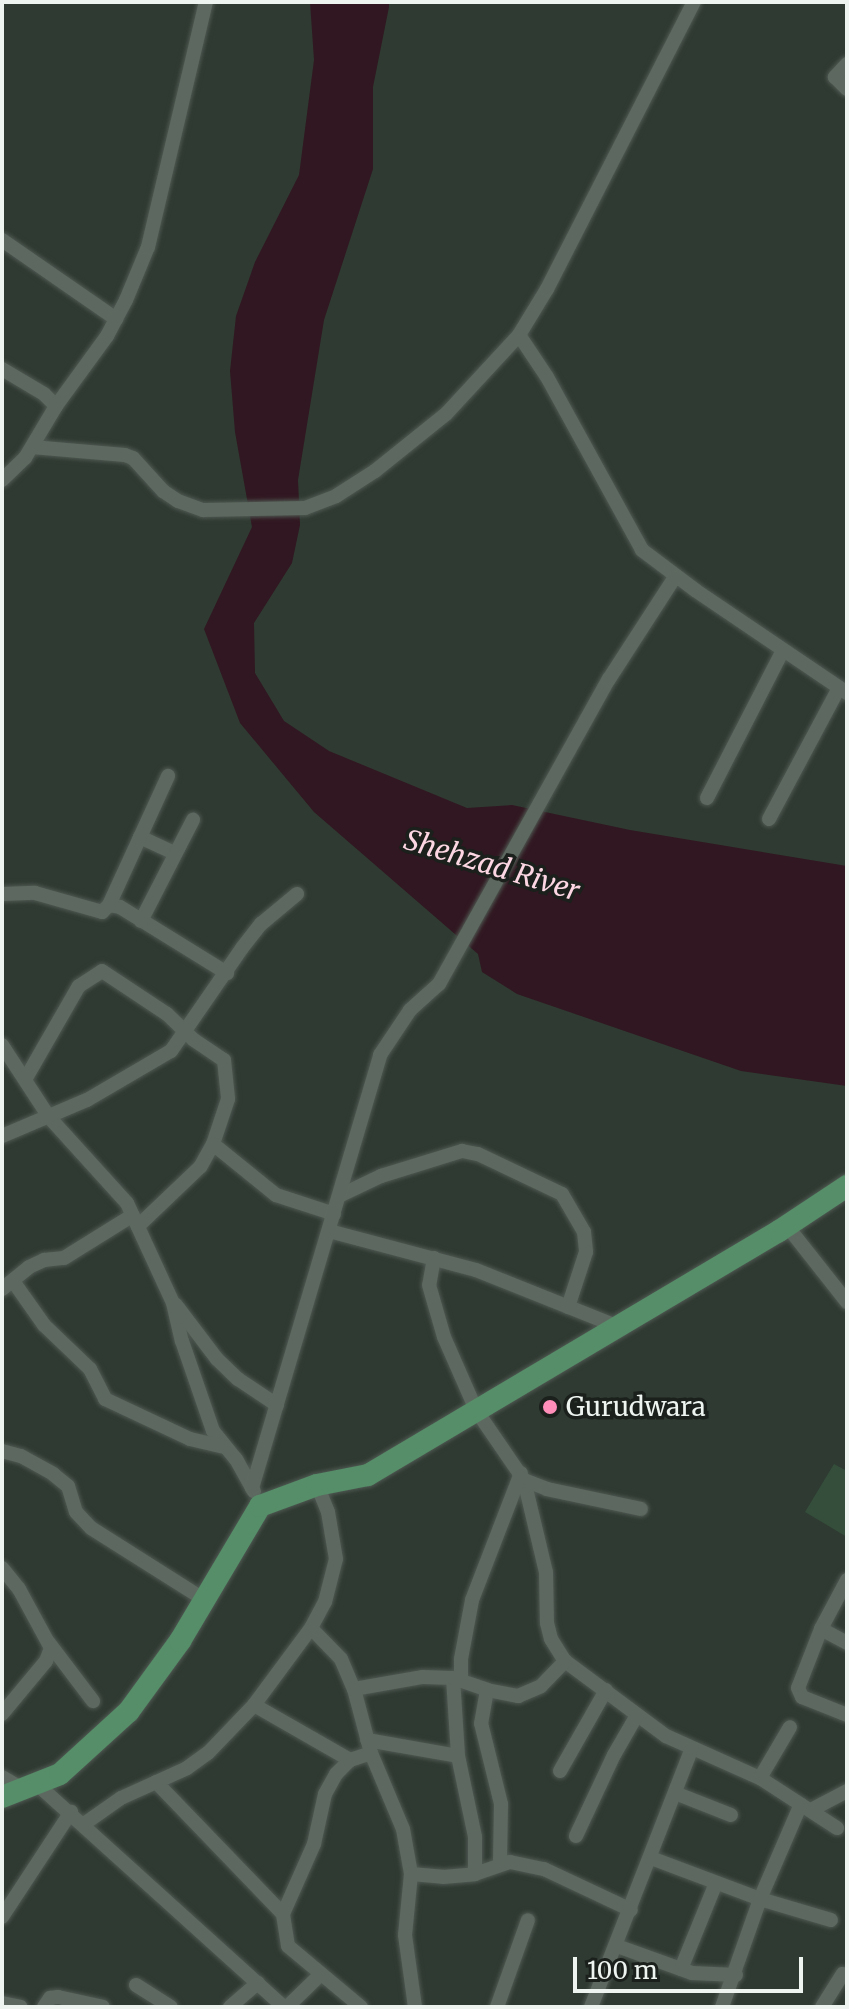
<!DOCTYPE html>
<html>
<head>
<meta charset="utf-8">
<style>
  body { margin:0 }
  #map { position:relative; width:849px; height:2009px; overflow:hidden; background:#2f3a32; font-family:Merriweather,serif }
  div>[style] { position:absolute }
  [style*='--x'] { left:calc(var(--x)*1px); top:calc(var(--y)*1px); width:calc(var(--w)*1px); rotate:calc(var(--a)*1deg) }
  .water>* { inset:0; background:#311721 }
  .building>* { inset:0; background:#344e3b }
  .roads { filter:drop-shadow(0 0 2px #4f5852) drop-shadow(0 0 2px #4f5852) }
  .street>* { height:14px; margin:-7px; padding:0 7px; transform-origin:7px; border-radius:7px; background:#5d6960 }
  .primary>* { height:22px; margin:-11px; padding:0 11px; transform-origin:11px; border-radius:11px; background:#558e68 }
  .dots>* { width:22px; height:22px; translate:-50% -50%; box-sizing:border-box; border:4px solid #1b201c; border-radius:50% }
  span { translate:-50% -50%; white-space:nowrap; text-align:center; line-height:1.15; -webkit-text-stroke:7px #1b201c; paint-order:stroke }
  .poi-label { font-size:26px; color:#eef5f0 }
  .left { translate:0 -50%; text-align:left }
  .water-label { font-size:28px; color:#fcd7e3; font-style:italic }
  .frame { position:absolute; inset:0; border:4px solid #eef5f0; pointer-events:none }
  .scale { position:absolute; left:573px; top:1957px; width:230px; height:36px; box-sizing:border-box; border:4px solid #eef5f0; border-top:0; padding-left:10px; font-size:24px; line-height:28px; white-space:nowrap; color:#eef5f0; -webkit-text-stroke:6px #1b201c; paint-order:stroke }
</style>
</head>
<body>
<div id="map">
  <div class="water">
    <div style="clip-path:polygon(310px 2px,389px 2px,389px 7px,373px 87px,373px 169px,324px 320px,298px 480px,300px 525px,292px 563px,254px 623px,255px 673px,284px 721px,329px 751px,467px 808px,512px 805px,630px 830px,847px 866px,847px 1086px,741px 1071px,517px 994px,482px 972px,478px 954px,314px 812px,240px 723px,204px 629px,252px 527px,235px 432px,230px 371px,236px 316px,255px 262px,299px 175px,314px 60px)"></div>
  </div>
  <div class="building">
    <div style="clip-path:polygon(834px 1464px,847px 1471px,847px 1537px,805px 1512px)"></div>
  </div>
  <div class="roads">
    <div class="street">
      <div style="--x:847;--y:64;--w:18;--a:133"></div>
      <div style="--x:835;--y:77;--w:17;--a:45"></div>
      <div style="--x:2;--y:240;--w:139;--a:34.7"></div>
      <div style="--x:519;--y:335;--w:50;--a:56.3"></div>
      <div style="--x:547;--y:377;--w:197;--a:61.2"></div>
      <div style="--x:642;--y:550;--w:66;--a:37"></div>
      <div style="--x:695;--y:590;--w:184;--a:34.1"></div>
      <div style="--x:2;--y:369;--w:49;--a:30.8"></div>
      <div style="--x:44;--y:394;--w:17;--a:45"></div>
      <div style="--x:32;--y:447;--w:93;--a:4.9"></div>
      <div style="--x:125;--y:455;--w:9;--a:21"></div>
      <div style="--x:133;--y:458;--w:45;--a:47.7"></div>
      <div style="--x:163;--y:491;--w:18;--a:34"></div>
      <div style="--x:178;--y:501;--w:27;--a:20"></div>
      <div style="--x:203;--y:510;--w:102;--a:-1.1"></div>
      <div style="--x:305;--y:508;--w:33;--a:-21"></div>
      <div style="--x:336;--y:496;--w:46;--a:-32.7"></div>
      <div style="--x:375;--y:471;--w:91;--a:-38.8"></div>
      <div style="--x:446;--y:414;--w:108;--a:-47.3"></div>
      <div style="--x:519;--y:335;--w:54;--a:-58.7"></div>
      <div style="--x:547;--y:289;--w:322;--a:-62.9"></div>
      <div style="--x:2;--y:480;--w:32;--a:-44"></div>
      <div style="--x:25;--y:458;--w:61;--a:-59.2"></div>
      <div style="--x:56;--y:406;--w:87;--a:-53.9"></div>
      <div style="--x:107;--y:336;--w:41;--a:-62.2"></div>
      <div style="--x:126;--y:300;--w:57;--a:-67.5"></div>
      <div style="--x:148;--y:247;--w:252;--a:-76.7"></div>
      <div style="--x:707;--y:798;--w:166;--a:-62.8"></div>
      <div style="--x:769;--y:819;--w:149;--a:-61.9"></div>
      <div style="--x:140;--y:837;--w:38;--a:25"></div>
      <div style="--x:2;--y:894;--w:33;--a:-2"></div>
      <div style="--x:35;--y:893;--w:70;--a:15.8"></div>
      <div style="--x:102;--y:912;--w:10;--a:-45"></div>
      <div style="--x:109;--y:905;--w:11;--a:10"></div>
      <div style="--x:120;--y:907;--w:126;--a:31.7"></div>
      <div style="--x:109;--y:905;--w:142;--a:-65.4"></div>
      <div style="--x:141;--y:921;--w:114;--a:-62.8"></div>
      <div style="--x:2;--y:1045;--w:86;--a:56.9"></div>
      <div style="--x:49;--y:1117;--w:116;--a:47.8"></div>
      <div style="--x:127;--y:1203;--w:110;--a:65.3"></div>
      <div style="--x:173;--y:1303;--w:39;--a:77"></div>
      <div style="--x:182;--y:1341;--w:95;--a:71"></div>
      <div style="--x:213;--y:1431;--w:36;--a:51"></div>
      <div style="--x:236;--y:1459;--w:37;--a:61"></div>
      <div style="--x:26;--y:1078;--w:106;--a:-60.1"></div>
      <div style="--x:79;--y:986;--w:27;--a:-33"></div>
      <div style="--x:102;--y:971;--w:78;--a:33.5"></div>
      <div style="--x:167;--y:1014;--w:37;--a:44"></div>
      <div style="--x:194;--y:1040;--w:36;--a:34"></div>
      <div style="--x:224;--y:1060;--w:39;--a:84"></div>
      <div style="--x:228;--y:1099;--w:47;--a:108.4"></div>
      <div style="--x:213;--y:1144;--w:26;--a:119"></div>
      <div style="--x:200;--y:1167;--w:86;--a:136.4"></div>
      <div style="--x:2;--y:1136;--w:92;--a:-23"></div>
      <div style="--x:87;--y:1100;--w:97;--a:-30.3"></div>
      <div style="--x:171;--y:1051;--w:125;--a:-55.4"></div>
      <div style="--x:242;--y:948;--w:31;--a:-52"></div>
      <div style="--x:261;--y:924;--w:47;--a:-39.8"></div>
      <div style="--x:213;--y:1144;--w:81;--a:39"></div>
      <div style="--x:276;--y:1195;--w:61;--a:18.1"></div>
      <div style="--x:339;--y:1196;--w:47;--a:-25.5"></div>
      <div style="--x:381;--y:1176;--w:85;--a:-17.2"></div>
      <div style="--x:462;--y:1151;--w:16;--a:11"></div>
      <div style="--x:478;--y:1154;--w:93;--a:25.5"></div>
      <div style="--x:562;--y:1194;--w:44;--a:59.9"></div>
      <div style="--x:584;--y:1232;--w:20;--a:84"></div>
      <div style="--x:586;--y:1252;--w:58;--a:108.1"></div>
      <div style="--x:787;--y:1226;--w:97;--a:51.7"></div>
      <div style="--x:329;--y:1231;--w:152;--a:14.9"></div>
      <div style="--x:476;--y:1270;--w:151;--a:21.8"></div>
      <div style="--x:434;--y:1258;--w:27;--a:100"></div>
      <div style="--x:429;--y:1285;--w:54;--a:73.9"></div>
      <div style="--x:444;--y:1337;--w:80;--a:66.3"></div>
      <div style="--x:476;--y:1410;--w:85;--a:55.6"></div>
      <div style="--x:524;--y:1480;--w:95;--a:76.6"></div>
      <div style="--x:546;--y:1572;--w:51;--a:88.9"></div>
      <div style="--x:547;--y:1623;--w:16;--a:76"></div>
      <div style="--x:551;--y:1639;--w:26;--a:58"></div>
      <div style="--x:565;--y:1661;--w:126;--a:36.6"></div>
      <div style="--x:666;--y:1736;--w:103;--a:24.1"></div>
      <div style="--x:760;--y:1778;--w:92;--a:33"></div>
      <div style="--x:13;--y:1281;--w:54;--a:54.8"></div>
      <div style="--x:44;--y:1325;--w:64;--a:43.7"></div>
      <div style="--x:90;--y:1369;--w:34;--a:63"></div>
      <div style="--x:105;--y:1399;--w:94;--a:25.2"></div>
      <div style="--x:190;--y:1439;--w:35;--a:13"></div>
      <div style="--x:2;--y:1289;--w:35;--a:-39"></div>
      <div style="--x:29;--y:1267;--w:17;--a:-25"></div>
      <div style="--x:44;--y:1260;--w:20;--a:-6"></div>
      <div style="--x:64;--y:1258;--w:81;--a:-31.9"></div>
      <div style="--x:176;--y:1305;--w:68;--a:52.8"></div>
      <div style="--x:217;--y:1359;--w:29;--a:44"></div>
      <div style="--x:238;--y:1379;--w:47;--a:33.7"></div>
      <div style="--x:2;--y:1451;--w:20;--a:15"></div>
      <div style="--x:21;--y:1456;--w:37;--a:29"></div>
      <div style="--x:53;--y:1474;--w:19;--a:39"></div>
      <div style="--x:68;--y:1486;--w:27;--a:73"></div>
      <div style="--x:76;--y:1512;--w:22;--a:47"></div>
      <div style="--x:91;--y:1528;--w:135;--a:32.3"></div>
      <div style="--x:524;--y:1480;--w:25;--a:21"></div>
      <div style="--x:547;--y:1489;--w:96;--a:12"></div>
      <div style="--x:252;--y:1488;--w:452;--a:-73.5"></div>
      <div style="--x:380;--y:1055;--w:54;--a:-56.3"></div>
      <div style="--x:410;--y:1010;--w:39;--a:-42"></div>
      <div style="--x:439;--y:984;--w:349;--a:-60.9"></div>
      <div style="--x:609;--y:679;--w:121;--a:-57.1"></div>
      <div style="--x:2;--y:1568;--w:27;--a:51"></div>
      <div style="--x:19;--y:1589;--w:67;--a:61.5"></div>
      <div style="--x:51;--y:1648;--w:14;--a:111"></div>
      <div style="--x:46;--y:1661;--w:69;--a:129.7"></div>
      <div style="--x:847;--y:1580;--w:55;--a:118"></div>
      <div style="--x:821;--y:1629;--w:63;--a:111.3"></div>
      <div style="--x:798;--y:1688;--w:10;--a:66"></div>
      <div style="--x:802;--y:1697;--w:48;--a:21.8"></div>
      <div style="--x:311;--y:1628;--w:43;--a:45.9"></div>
      <div style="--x:341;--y:1659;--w:33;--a:67"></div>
      <div style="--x:354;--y:1689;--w:66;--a:75.1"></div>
      <div style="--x:371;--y:1753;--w:82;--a:67.2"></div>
      <div style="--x:403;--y:1829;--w:46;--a:79.9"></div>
      <div style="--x:411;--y:1874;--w:61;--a:95.6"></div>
      <div style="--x:405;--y:1935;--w:73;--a:82.1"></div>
      <div style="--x:821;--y:1629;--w:30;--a:28"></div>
      <div style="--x:49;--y:1643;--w:73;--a:52.8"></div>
      <div style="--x:453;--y:1678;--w:78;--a:86.3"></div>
      <div style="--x:458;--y:1756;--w:83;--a:78.1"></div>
      <div style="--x:475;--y:1837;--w:37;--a:90"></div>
      <div style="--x:461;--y:1681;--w:22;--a:-90"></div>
      <div style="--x:461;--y:1659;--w:60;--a:-79.4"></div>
      <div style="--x:472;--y:1600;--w:136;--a:-68.9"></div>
      <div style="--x:354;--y:1689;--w:70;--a:-9.9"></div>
      <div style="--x:423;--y:1677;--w:30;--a:2"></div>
      <div style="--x:453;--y:1678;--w:36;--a:19"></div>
      <div style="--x:487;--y:1690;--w:32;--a:11"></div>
      <div style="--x:518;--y:1696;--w:25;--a:-23"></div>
      <div style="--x:541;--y:1686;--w:35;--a:-46"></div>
      <div style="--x:487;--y:1690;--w:34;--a:100"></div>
      <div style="--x:481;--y:1723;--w:83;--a:76.1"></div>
      <div style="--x:501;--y:1804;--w:60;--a:91"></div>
      <div style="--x:254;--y:1705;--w:111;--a:29.8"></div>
      <div style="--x:367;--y:1740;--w:92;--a:10"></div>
      <div style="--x:560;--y:1771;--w:93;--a:-60.4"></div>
      <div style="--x:2;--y:1777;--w:24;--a:30"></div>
      <div style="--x:760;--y:1778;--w:59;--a:-59.5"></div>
      <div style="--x:156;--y:1782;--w:183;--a:46.1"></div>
      <div style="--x:38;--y:1785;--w:331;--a:42.1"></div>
      <div style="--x:675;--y:1793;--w:60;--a:21.4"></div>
      <div style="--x:811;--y:1810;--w:41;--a:-27.8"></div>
      <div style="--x:84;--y:1824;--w:45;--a:-35.1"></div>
      <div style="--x:121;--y:1798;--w:72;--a:-24.4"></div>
      <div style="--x:187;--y:1768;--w:26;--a:-36"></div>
      <div style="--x:208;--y:1753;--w:66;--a:-46.2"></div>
      <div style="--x:254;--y:1705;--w:96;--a:-53.5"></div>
      <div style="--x:311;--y:1628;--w:30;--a:-62"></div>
      <div style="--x:325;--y:1602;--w:44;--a:-75.7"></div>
      <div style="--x:336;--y:1559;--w:48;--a:-99.7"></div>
      <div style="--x:328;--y:1512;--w:29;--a:-112"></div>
      <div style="--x:576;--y:1836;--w:89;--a:-64.9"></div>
      <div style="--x:614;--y:1755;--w:46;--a:-60.1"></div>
      <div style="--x:651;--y:1858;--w:116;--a:20.6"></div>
      <div style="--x:760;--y:1899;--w:74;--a:16.5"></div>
      <div style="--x:411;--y:1874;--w:32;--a:5"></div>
      <div style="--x:443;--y:1877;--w:32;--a:-5"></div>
      <div style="--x:475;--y:1874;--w:37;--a:-19"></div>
      <div style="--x:510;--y:1862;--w:35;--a:12"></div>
      <div style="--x:544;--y:1869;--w:96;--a:25.2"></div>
      <div style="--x:2;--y:1917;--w:126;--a:-56.7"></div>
      <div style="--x:617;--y:1946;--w:80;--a:19.8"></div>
      <div style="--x:692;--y:1973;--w:44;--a:2.6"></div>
      <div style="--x:681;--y:1969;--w:93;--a:-67.9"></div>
      <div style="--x:136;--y:1985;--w:41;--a:32.2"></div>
      <div style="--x:2;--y:2003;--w:19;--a:12"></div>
      <div style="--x:44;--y:2007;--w:11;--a:-56"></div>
      <div style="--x:50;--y:1998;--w:8;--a:-7"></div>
      <div style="--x:58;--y:1997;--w:46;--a:12.5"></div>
      <div style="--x:230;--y:2007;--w:37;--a:-41"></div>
      <div style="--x:287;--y:2007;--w:46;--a:-44.1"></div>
      <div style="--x:361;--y:2007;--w:95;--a:-140.1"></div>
      <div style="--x:288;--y:1946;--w:32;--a:-99"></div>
      <div style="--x:283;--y:1914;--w:77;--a:-66.1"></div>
      <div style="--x:314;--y:1844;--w:51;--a:-77.6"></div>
      <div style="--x:325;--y:1794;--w:23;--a:-61"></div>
      <div style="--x:336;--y:1774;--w:20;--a:-45"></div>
      <div style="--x:350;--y:1760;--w:22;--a:-18"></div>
      <div style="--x:497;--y:2007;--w:92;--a:-70.4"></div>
      <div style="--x:591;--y:2007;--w:278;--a:-68.7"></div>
      <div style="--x:722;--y:2007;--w:114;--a:-70.6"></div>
      <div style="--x:760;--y:1899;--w:103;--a:-66.7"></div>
      <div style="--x:822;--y:2007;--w:39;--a:-58"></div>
    </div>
    <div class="primary">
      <div style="--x:2;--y:1797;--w:62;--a:-21.6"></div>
      <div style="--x:60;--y:1774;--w:93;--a:-42.4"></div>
      <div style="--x:129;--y:1711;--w:87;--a:-53.9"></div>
      <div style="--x:180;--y:1641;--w:157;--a:-59.3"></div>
      <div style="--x:260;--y:1506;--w:61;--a:-20.2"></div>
      <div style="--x:317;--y:1485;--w:52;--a:-11.1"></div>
      <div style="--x:368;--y:1475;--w:478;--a:-30.7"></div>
      <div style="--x:779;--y:1231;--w:82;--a:-33.5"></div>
    </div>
  </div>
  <div class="dots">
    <div style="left:550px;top:1407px;background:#ff8eb9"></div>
  </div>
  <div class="poi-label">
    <span class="left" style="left:566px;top:1407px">Gurudwara</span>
  </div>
  <div class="water-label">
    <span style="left:492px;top:865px;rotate:17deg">Shehzad River</span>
  </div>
  <div class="frame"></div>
  <div class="scale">100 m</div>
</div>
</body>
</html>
